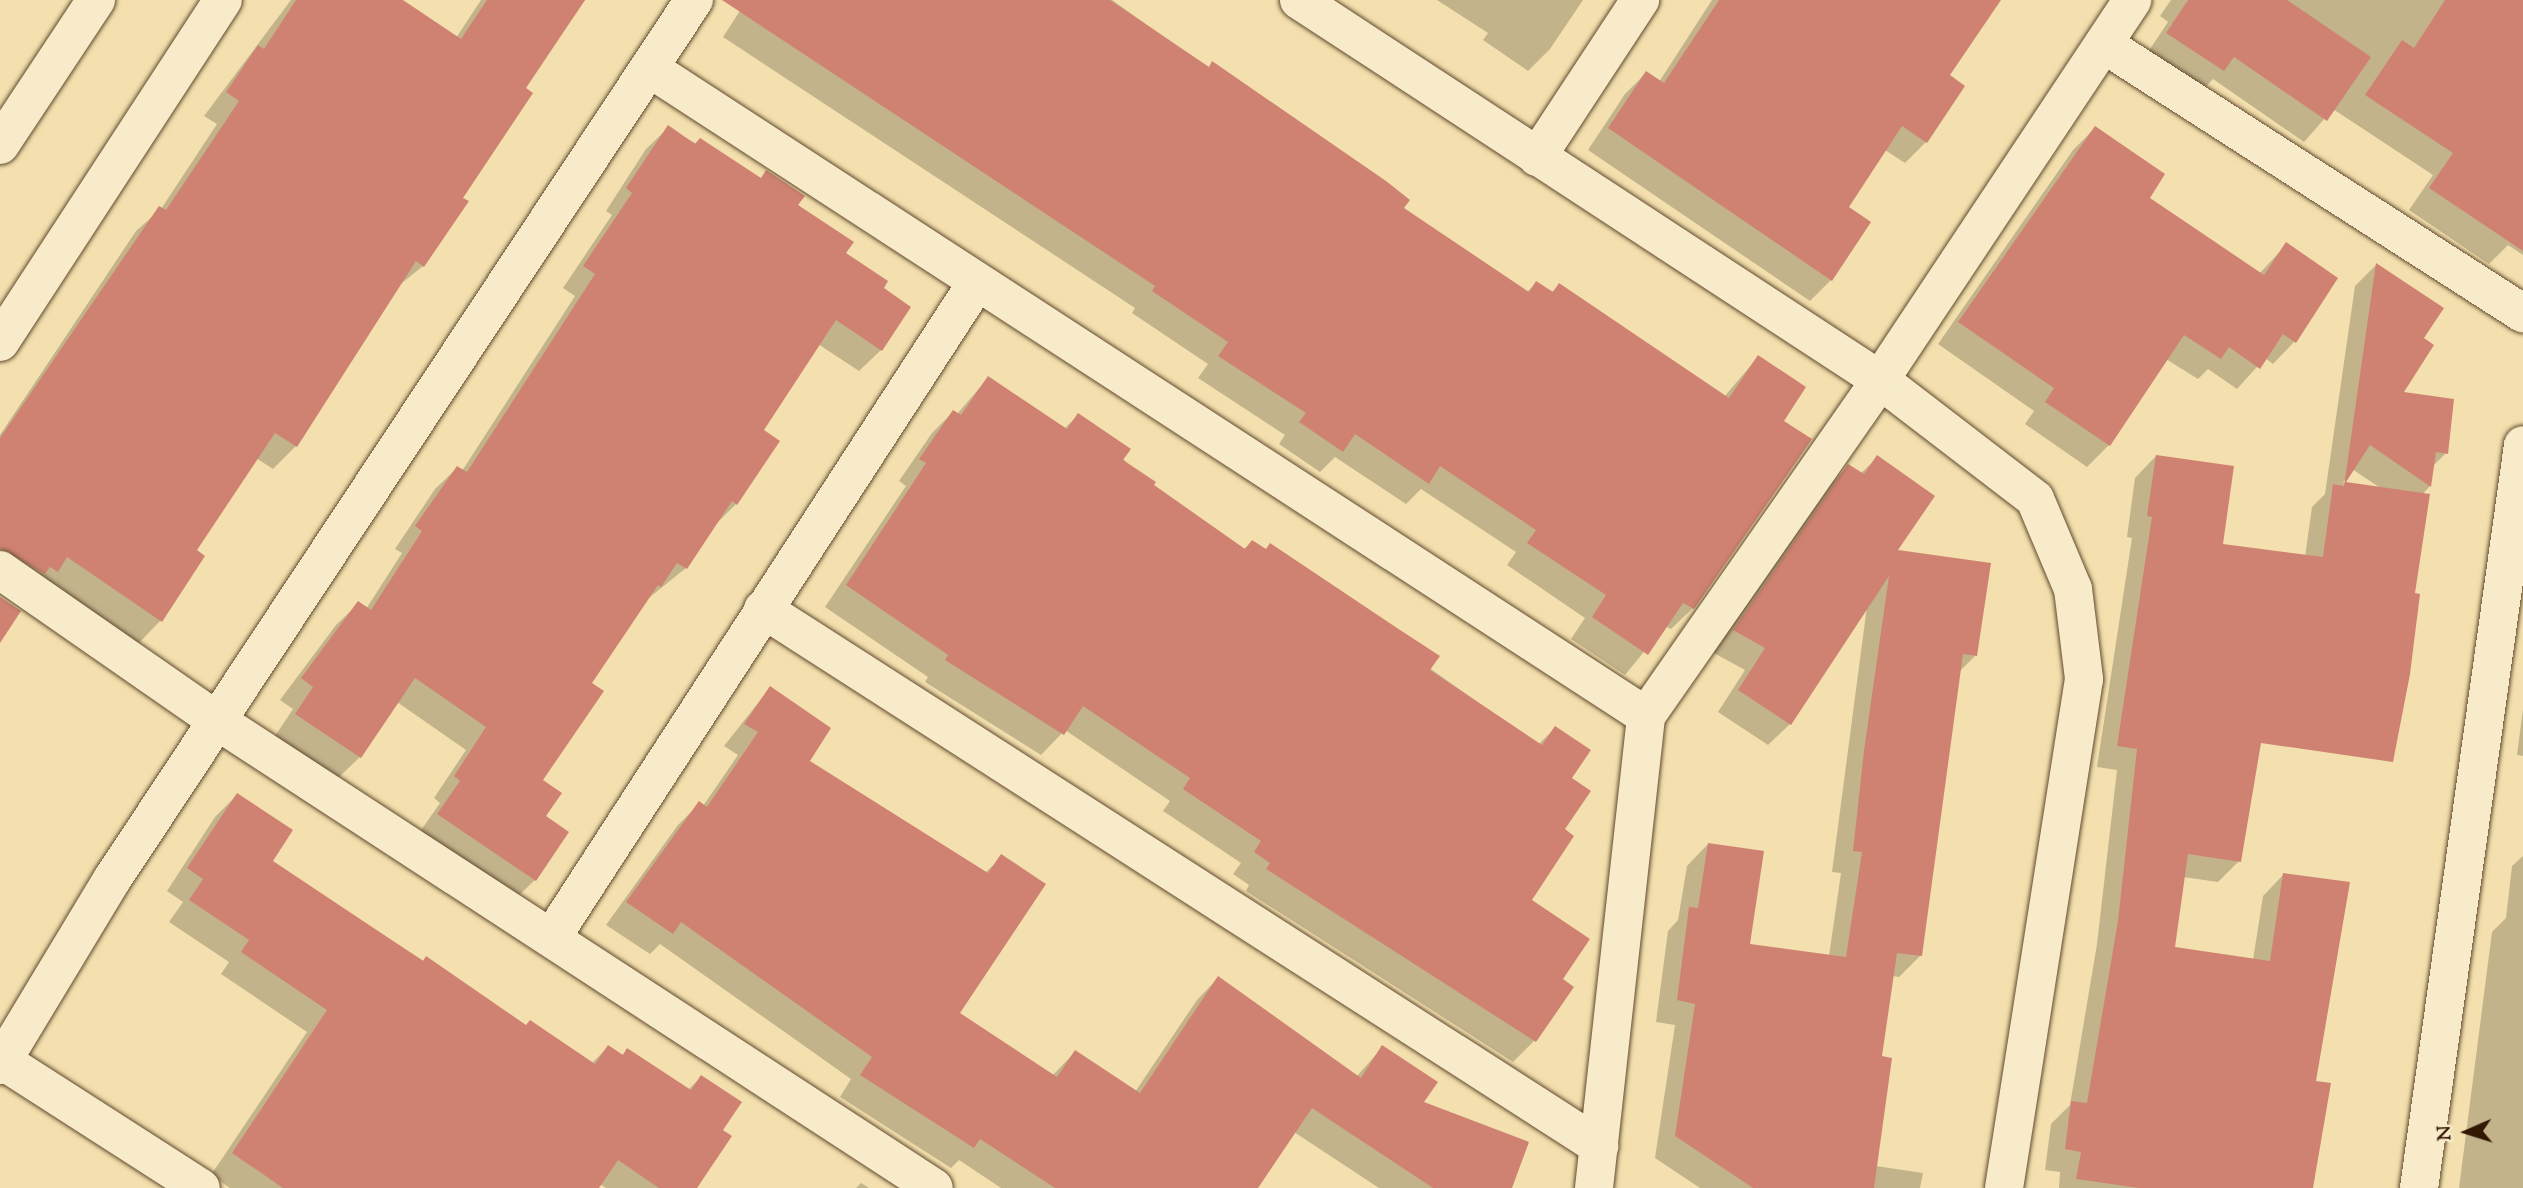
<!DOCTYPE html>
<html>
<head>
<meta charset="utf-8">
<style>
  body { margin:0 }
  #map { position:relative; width:2523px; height:1188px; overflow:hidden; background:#f3e0ae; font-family:"Sorts Mill Goudy",serif }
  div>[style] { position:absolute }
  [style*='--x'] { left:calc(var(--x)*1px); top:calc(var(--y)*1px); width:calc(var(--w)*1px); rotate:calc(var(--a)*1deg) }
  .shadow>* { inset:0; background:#0003 }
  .building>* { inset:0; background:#cf8272 }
  .roads { filter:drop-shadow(0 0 2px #62492e) drop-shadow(0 0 2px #62492e) }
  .minor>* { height:38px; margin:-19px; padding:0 19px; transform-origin:19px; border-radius:19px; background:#f7ebca }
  span { translate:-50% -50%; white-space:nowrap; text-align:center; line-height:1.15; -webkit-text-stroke:6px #f7ebca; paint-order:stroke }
  .north { position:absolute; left:2432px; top:1097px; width:70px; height:70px; -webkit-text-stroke:5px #f7ebca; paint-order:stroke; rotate:267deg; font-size:19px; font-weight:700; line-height:28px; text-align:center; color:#321703 }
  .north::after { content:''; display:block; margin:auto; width:24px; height:32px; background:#321703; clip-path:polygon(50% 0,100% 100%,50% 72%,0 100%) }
</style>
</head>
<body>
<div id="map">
  <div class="shadow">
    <div style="clip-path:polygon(291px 0,400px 0,456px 38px,481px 0,585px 0,524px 89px,423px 266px,397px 287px,296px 446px,273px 469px,256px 458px,194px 551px,203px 557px,160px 621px,138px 644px,0 582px,0 435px,136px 231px,161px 209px,217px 124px,204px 116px)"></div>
    <div style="clip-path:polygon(747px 0,1112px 0,1208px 68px,1213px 63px,1402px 209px,1527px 292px,1536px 283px,1551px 293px,1559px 285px,1724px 397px,1758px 357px,1782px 421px,1693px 608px,1671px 629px,1665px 626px,1625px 675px,1571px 639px,1585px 618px,1507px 565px,1516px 552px,1421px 489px,1406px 504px,1335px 457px,1320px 472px,1279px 444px,1285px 435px,1198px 378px,1208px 364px,1132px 313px,1135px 308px,723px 37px)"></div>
    <div style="clip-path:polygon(1437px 0,1583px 0,1550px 49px,1528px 71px,1483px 40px,1488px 33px)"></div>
    <div style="clip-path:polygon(1712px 0,1995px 0,1948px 76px,1926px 142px,1905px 163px,1885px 150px,1847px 208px,1831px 280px,1810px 301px,1588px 150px,1625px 94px,1646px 73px,1659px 82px)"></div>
    <div style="clip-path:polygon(2171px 0,2523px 0,2523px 255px,2508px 245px,2489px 264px,2409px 210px,2433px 175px,2333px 109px,2304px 142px,2213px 79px,2201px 92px,2146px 55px,2168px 22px,2160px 16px)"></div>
    <div style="clip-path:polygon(668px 128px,760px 179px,766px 172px,881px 289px,881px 350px,859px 371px,818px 344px,761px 430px,736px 504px,715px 525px,686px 568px,645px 601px,590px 683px,541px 781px,544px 817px,535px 880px,513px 901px,417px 836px,440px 803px,434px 798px,466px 750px,397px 702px,360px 757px,338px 778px,275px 736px,293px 709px,280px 700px,336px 625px,358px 604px,366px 609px,402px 553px,395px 549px,435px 489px,457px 468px,462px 471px,575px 296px,563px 288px,612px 215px,606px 211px,646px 149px)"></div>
    <div style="clip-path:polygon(2095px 128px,2147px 198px,2259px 274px,2286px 245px,2336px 279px,2294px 342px,2273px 364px,2265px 358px,2237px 389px,2208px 369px,2198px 379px,2166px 359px,2109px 445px,2087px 467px,2025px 424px,2034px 411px,1938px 344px,2073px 150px)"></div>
    <div style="clip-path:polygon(evenodd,2376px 265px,2421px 338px,2401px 393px,2446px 453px,2432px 467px,2429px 487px,2212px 731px,2239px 861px,2218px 882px,2183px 877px,2173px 948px,2253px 960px,2263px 896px,2284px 874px,2314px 1082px,2312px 1188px,2059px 1188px,2060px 1172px,2045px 1170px,2051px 1124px,2070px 1105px,2097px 944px,2117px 770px,2097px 767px,2132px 538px,2127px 537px,2135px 478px,2156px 456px,2221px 546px,2305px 557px,2312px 507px,2325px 494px,2355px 286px,2376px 265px,2352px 469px,2382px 489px,2343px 483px,2352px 469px)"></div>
    <div style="clip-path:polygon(988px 378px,1064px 429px,1078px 415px,1151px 486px,1243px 550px,1252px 542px,1538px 745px,1555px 728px,1570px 779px,1563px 830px,1530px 900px,1560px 980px,1534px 1041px,1513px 1062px,1246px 891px,1249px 885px,1233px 874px,1241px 863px,1163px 811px,1170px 801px,1065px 730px,1041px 755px,925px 682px,928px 677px,825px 607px,906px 486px,899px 481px,932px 433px,953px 412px,957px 414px)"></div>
    <div style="clip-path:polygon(1877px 458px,1895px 551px,1976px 655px,1959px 672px,1920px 956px,1899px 977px,1892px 976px,1880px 1058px,1876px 1166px,1923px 1173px,1920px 1188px,1700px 1188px,1655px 1158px,1675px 1025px,1656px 1022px,1668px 931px,1678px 920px,1687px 866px,1708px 844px,1748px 945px,1829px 956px,1841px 873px,1832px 872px,1867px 606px,1790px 724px,1768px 745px,1718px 712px,1745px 670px,1712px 652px,1827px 488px,1848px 466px,1860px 474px)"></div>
    <div style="clip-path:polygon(770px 688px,808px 761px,985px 873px,1002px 857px,957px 1013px,1052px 1076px,1075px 1052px,1135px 1092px,1197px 1000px,1218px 978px,1356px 1077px,1383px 1047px,1421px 1103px,1510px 1188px,1379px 1188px,1294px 1132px,1256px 1188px,1001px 1188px,959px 1160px,951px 1168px,840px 1097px,851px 1079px,660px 944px,650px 954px,606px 925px,678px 825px,699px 804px,703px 806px,738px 755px,724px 746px)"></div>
    <div style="clip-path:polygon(2523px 709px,2523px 756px,2517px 755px)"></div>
    <div style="clip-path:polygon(237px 795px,271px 862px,526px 1027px,592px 1063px,608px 1047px,621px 1056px,627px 1050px,688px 1090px,701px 1077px,721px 1131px,695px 1188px,606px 1188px,600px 1184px,597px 1188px,230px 1188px,211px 1175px,307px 1032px,221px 974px,229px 962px,169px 922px,183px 902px,167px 891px,215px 817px)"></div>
    <div style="clip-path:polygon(2523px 856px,2523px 1188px,2459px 1188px,2492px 932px,2506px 918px,2512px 866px)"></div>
    <div style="clip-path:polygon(861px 1183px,869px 1188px,856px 1188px)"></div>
  </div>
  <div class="building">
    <div style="clip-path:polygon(296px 0,403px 0,461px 39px,487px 0,585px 0,526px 88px,533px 93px,463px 198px,469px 201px,424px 267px,416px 261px,297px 447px,275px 433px,197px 550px,205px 556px,162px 622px,67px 557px,58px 572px,50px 567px,45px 574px,0 548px,0 438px,159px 206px,166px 210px,239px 101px,226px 92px,258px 45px,264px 49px)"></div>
    <div style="clip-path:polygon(722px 0,1110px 0,1209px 67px,1212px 61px,1386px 181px,1410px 200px,1404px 208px,1529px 292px,1536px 281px,1553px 292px,1559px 283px,1729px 398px,1758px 355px,1806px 387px,1784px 421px,1812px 439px,1694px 609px,1683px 603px,1648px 655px,1592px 617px,1606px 595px,1527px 543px,1536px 530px,1440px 466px,1429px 484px,1355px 434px,1343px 452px,1299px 422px,1306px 413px,1218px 356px,1228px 342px,1152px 291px,1155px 286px)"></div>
    <div style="clip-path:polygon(1719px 0,2001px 0,1950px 75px,1965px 86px,1927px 143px,1902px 126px,1849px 207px,1871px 222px,1832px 281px,1608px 128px,1646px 71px,1664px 83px)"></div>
    <div style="clip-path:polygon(2188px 0,2287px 0,2371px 57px,2327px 121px,2234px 57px,2224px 71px,2166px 33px)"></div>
    <div style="clip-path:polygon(2445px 0,2523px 0,2523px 251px,2429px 188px,2453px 153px,2365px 95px,2402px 40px,2414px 48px)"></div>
    <div style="clip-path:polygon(668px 125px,695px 144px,700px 138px,761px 178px,766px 170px,805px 196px,798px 205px,854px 242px,846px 253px,888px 281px,884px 288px,911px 307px,882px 351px,836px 320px,764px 430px,780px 441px,737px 505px,732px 501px,687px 569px,677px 563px,661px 587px,658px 585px,592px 683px,604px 691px,543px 780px,562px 793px,546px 816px,569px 832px,536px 881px,437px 814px,460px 781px,454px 776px,486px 727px,415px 678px,361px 758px,295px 714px,313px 687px,301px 678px,358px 601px,371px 610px,422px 531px,415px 526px,457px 466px,467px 472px,595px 274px,583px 266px,632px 193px,626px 188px)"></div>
    <div style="clip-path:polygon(2095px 126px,2165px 174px,2150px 198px,2264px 275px,2286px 242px,2338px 278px,2296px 343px,2283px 334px,2260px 369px,2229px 347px,2221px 359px,2184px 335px,2110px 446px,2045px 402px,2054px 388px,1958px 322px)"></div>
    <div style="clip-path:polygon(2376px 263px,2444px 308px,2424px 338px,2434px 345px,2404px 392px,2454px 399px,2448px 454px,2436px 452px,2431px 487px,2370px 445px,2346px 482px,2430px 494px,2415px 593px,2420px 594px,2410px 674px,2393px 762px,2261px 743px,2241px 862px,2188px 854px,2175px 947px,2270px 961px,2283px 873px,2350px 882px,2316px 1081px,2331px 1083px,2313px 1188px,2139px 1188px,2076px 1179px,2081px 1152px,2065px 1149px,2071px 1101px,2087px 1103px,2118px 921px,2137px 749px,2117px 746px,2152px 517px,2147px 516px,2156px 455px,2234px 466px,2223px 544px,2323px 557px,2333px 484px,2344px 486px)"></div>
    <div style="clip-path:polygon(988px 376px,1067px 429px,1078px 413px,1131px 449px,1123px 460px,1156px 482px,1154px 485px,1245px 549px,1252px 540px,1266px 549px,1270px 543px,1397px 628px,1440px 656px,1430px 670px,1542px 745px,1555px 726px,1591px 750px,1572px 778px,1591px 791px,1565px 829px,1574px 836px,1532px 900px,1590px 939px,1563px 979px,1574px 987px,1536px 1042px,1266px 869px,1270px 863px,1254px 852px,1261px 841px,1183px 789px,1190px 778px,1083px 706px,1064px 735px,945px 660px,948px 655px,846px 585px,926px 463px,919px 459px,953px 410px,961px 415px)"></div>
    <div style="clip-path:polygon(1877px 455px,1935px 496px,1898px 550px,1991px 563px,1977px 656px,1963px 654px,1922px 956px,1897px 953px,1882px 1056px,1892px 1058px,1874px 1188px,1753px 1188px,1675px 1136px,1695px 1004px,1677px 1000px,1689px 907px,1698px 908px,1708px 843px,1764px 851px,1750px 944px,1846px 957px,1862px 852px,1853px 851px,1864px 751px,1889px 576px,1791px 725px,1738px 690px,1765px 648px,1733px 630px,1848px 464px,1864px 474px)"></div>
    <div style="clip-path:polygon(0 597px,21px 611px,0 643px)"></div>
    <div style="clip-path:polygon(770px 686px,831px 728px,810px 761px,988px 873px,1001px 854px,1046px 884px,960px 1013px,1057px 1077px,1075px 1050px,1140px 1093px,1218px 976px,1361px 1078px,1382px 1045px,1438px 1082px,1424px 1102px,1529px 1142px,1512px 1188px,1433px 1188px,1312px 1108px,1258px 1188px,1055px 1188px,980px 1139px,974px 1148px,860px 1075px,872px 1057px,681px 922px,673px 934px,626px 902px,699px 801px,707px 807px,758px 732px,744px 724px)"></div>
    <div style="clip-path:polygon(237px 793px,293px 830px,273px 861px,423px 961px,426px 956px,526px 1025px,530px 1020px,595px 1064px,608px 1045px,623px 1055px,627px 1048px,691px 1090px,701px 1075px,742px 1102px,723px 1130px,732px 1136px,697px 1188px,659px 1188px,618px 1160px,599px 1188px,283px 1188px,232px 1153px,327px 1010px,241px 952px,249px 940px,189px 900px,203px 879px,187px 868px)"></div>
  </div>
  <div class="roads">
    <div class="minor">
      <div style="--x:1299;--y:0;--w:694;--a:33.19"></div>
      <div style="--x:1880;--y:380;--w:195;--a:37.5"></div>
      <div style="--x:2035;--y:499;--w:98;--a:67.1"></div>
      <div style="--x:2073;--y:589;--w:91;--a:83"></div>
      <div style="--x:2084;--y:679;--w:515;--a:98.93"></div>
      <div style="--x:2105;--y:45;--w:497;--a:32.7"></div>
      <div style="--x:649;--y:68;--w:1189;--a:33.02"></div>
      <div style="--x:1646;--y:716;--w:409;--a:-55.1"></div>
      <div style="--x:1880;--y:380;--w:456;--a:-56.4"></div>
      <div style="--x:0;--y:145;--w:174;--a:-56.5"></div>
      <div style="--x:1537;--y:157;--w:188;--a:-56.7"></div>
      <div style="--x:0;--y:342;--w:408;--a:-56.9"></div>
      <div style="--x:0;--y:570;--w:267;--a:34.8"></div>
      <div style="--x:219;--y:722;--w:853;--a:33.09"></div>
      <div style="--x:763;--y:609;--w:994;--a:32.71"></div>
      <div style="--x:552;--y:937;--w:781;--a:-57.02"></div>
      <div style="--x:3;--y:1061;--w:235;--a:32.7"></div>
      <div style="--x:0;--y:1065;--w:218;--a:-58.9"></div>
      <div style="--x:113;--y:878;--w:1053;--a:-56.51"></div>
      <div style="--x:1594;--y:1188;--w:475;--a:-83.7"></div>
      <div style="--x:2419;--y:1188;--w:750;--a:-82.03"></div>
    </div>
  </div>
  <div class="north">N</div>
</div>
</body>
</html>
